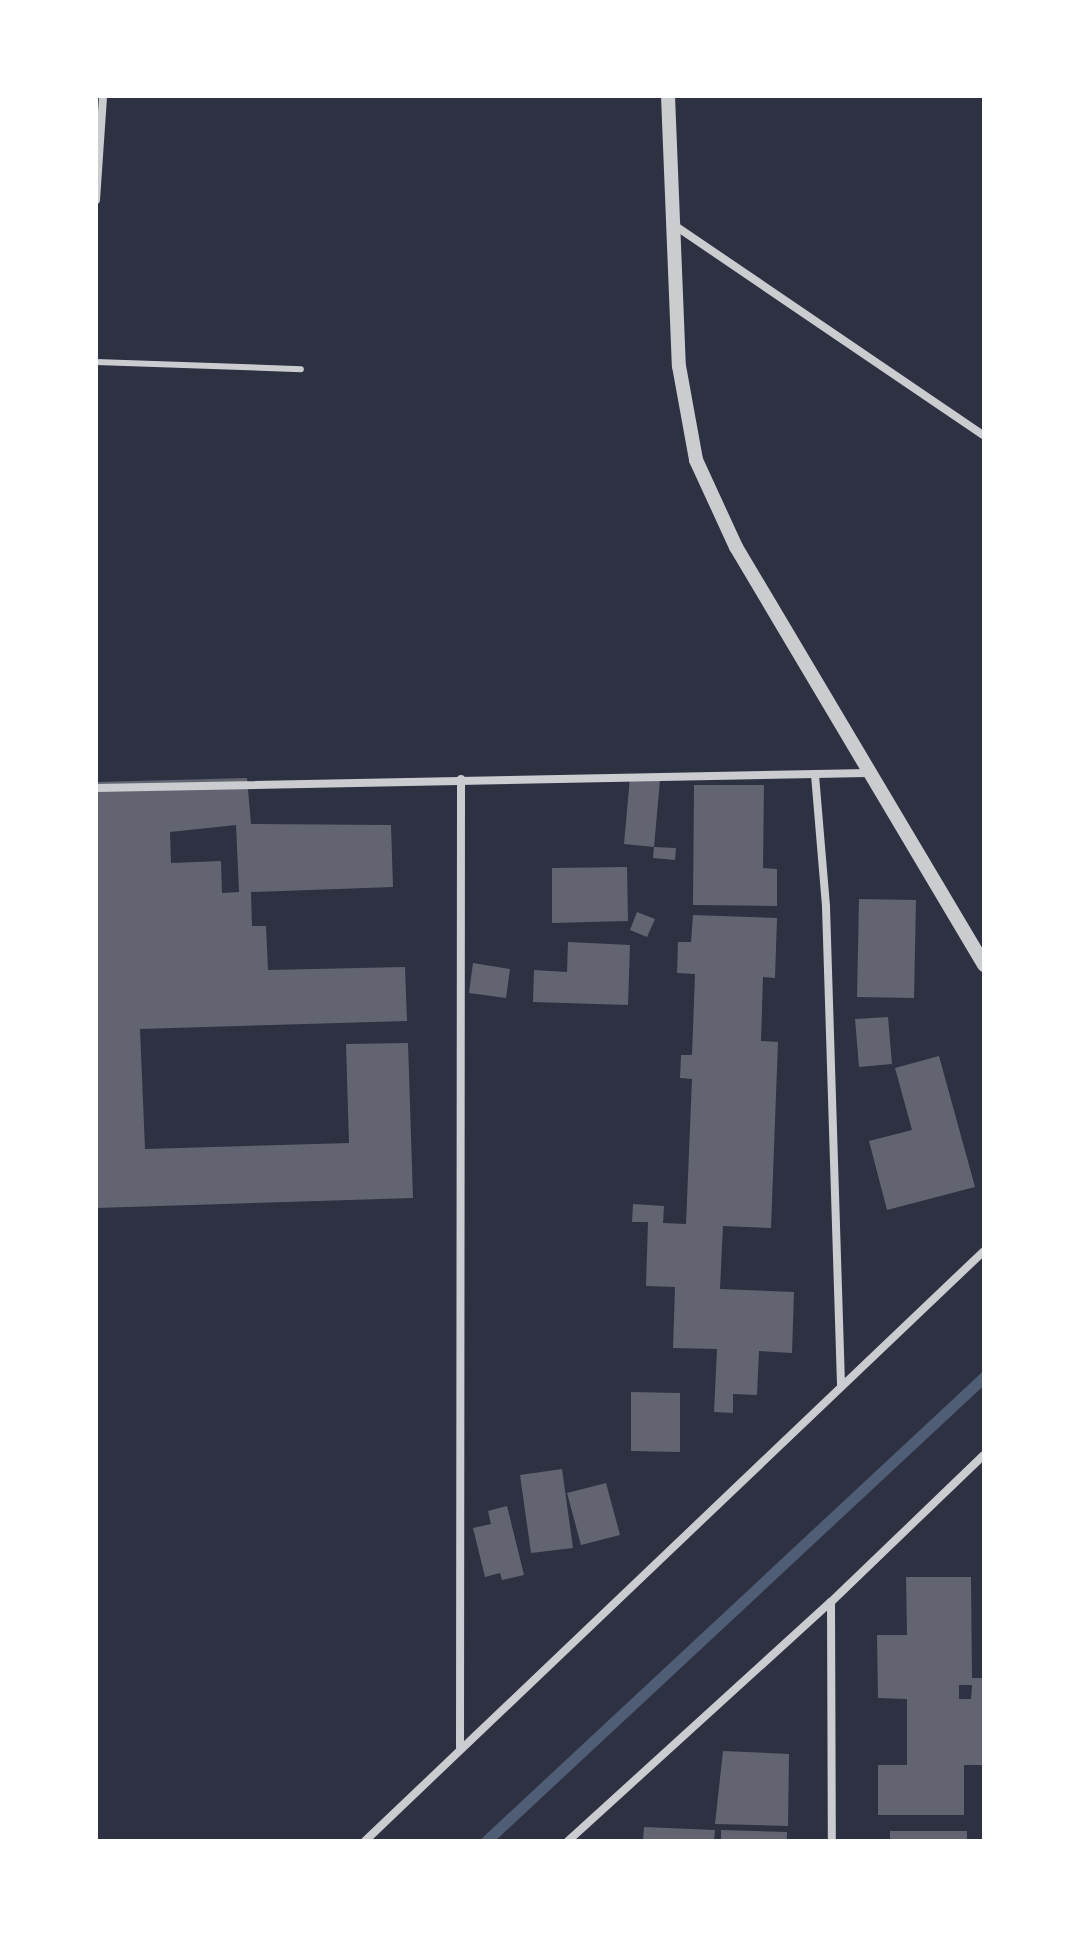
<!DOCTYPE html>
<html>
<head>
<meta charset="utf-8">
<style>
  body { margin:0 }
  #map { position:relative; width:1080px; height:1937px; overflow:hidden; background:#2d3142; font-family:"Noto Sans",sans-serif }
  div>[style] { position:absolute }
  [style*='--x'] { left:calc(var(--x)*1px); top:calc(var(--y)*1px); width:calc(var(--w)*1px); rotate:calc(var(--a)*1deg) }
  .stream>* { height:11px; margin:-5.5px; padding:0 5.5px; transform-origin:5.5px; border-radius:5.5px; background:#4f5d75 }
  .building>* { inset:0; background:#626471 }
  .service>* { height:6px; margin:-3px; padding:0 3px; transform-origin:3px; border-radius:3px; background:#caccd0 }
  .minor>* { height:8px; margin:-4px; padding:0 4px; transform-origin:4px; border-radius:4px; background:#caccd0 }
  .tertiary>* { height:14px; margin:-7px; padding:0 7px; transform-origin:7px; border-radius:7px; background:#caccd0 }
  span { translate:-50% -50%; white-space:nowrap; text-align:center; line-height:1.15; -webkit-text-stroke:8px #fff; paint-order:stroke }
  .frame { position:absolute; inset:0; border:98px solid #fff; pointer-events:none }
</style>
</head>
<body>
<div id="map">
  <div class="stream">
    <div style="--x:486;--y:1841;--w:681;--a:-42.98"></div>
  </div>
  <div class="building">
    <div style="clip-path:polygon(630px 777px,660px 780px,654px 847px,624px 844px)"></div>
    <div style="clip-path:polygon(evenodd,247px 778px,251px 824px,391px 825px,393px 887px,251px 892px,252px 926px,266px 926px,268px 970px,405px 967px,407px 1021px,140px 1029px,145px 1149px,349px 1143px,346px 1044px,408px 1043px,413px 1198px,96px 1208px,96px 782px,247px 778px,236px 825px,239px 892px,222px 893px,221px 861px,171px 863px,170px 832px,236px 825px)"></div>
    <div style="clip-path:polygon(694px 785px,764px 785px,763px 868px,777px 869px,777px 906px,693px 905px)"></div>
    <div style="clip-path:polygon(654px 847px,676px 848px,675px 860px,653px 858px)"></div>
    <div style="clip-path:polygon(627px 867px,628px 921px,552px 923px,552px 868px)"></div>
    <div style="clip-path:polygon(859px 899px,916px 900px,914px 998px,857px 997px)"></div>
    <div style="clip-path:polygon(637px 912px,655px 919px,647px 937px,630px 930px)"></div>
    <div style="clip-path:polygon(693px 915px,777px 918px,775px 978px,763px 977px,761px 1041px,778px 1042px,771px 1228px,723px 1226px,720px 1289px,794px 1292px,792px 1353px,759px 1351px,757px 1395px,733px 1394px,733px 1413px,714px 1412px,717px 1349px,673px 1348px,675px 1287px,646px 1286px,648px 1222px,632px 1222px,633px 1204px,664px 1206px,663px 1223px,686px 1224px,692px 1079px,680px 1078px,681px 1055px,692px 1055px,695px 974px,677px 973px,678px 942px,691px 942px)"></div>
    <div style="clip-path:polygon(568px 942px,630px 945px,628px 1005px,533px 1002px,534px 970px,567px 972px)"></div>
    <div style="clip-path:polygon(473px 963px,510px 969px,506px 998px,469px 993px)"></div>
    <div style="clip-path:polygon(888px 1017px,892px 1064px,859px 1067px,855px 1019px)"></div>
    <div style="clip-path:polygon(939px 1056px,975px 1187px,887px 1210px,869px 1141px,912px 1130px,895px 1068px)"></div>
    <div style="clip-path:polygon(631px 1392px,680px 1393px,680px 1452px,631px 1451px)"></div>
    <div style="clip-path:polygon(562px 1469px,573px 1548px,531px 1553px,520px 1475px)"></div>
    <div style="clip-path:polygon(606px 1483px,620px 1535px,581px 1545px,567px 1493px)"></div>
    <div style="clip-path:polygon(507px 1506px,524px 1575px,502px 1580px,500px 1573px,485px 1577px,473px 1528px,491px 1524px,488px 1511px)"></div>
    <div style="clip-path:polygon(evenodd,906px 1577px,971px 1577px,972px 1678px,984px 1678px,984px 1765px,964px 1765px,964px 1815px,878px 1815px,878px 1765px,907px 1765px,907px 1699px,878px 1698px,877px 1635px,907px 1635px,906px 1577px,959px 1685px,972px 1685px,971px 1699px,959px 1699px,959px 1685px)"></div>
    <div style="clip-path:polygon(723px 1751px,789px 1754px,788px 1826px,715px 1824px)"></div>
    <div style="clip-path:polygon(644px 1827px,715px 1830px,714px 1841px,643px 1841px)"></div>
    <div style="clip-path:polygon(721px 1830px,787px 1832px,787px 1841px,721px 1841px)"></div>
    <div style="clip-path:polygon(890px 1831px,967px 1831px,967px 1841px,890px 1841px)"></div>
  </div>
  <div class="service">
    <div style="--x:96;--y:362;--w:205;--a:2"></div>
  </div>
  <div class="minor">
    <div style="--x:96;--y:200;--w:104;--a:-86.1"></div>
    <div style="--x:674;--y:225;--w:375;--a:34.2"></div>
    <div style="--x:815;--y:775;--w:132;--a:85.2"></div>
    <div style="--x:826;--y:907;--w:477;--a:88.2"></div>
    <div style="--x:96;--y:788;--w:772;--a:-1.11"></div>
    <div style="--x:831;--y:1602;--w:239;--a:89.8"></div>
    <div style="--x:460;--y:1747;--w:968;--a:-89.94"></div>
    <div style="--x:365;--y:1841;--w:855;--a:-43.63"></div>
    <div style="--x:568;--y:1841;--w:355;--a:-42.3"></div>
    <div style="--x:831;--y:1602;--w:212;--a:-43.9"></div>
  </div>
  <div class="tertiary">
    <div style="--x:668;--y:96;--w:270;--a:87.7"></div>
    <div style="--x:679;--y:366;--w:96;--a:79.7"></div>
    <div style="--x:696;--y:460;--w:96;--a:65.3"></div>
    <div style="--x:736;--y:547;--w:486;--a:59.3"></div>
  </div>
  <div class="frame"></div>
</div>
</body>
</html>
